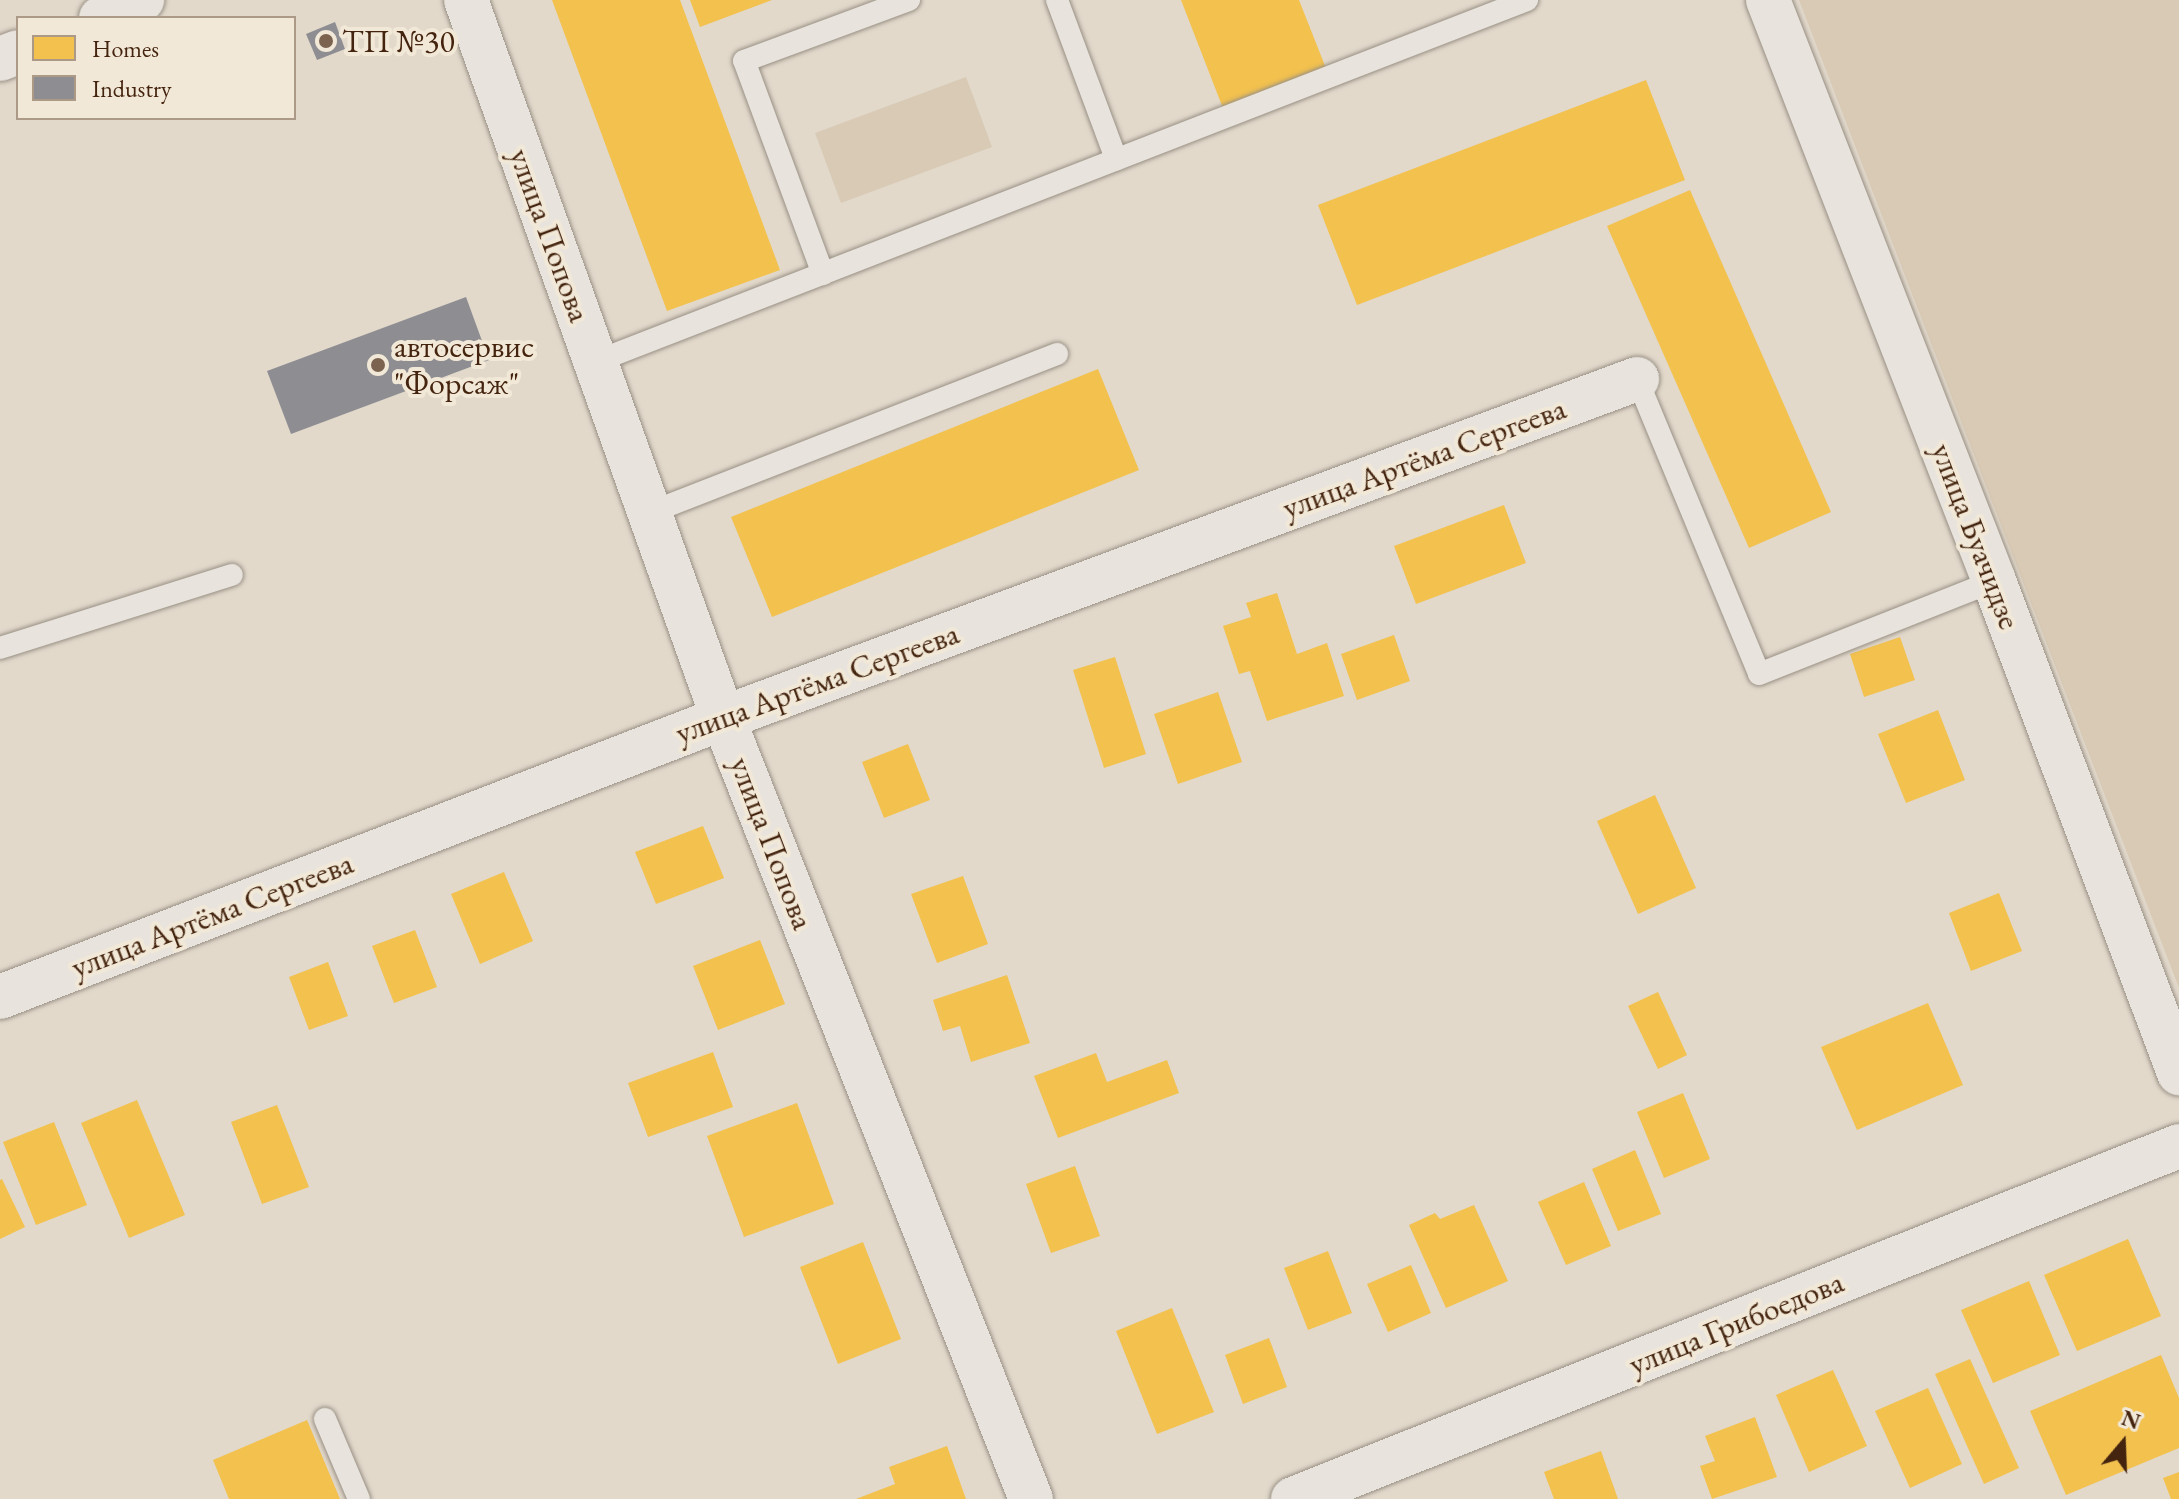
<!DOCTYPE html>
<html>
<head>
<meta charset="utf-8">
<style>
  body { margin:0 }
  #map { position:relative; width:2179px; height:1499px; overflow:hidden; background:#e2d9cb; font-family:"EB Garamond",serif }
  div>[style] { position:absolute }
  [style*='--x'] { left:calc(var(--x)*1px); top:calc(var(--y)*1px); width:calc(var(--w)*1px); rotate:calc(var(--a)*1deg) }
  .green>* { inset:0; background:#d8cab5 }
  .homes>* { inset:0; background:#f2c14e }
  .industry>* { inset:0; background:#8d8d92 }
  .roads { filter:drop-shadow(0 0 2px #999085) drop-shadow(0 0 2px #999085) }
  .service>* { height:22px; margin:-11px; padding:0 11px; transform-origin:11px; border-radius:11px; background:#e8e4dd }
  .minor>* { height:44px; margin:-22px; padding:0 22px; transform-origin:22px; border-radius:22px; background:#e8e4dd }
  .secondary>* { height:44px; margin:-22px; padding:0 22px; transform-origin:22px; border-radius:22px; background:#e8e4dd }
  .dots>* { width:22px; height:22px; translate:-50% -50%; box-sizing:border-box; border:4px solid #f2e8d7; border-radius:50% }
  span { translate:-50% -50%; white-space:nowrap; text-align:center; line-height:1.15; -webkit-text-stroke:8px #f2e8d7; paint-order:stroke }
  .poi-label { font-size:32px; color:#44240e }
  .left { translate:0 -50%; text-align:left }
  .street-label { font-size:32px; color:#44240e }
  .legend { position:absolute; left:16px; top:16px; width:280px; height:104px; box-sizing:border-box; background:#f2e8d7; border:2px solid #ac9a87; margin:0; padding:10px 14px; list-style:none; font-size:24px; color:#44240e }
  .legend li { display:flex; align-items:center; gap:16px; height:40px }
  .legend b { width:40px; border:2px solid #ac9a87 }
  .north { position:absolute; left:2083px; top:1403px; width:80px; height:80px; -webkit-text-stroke:6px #f2e8d7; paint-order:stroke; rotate:19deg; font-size:22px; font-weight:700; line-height:32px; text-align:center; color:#44240e }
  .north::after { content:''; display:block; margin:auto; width:28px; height:36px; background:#44240e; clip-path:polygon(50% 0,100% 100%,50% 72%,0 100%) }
</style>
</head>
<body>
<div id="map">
  <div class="green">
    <div style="clip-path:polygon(1799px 0,2179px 0,2179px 988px)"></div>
    <div style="clip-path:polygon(966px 77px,992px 147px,841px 203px,815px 133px)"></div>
  </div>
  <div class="homes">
    <div style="clip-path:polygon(552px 0,680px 0,780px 270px,667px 311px)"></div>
    <div style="clip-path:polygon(690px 0,772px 0,700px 27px)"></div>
    <div style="clip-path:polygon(1181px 0,1299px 0,1329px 76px,1226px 116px)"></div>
    <div style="clip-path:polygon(1646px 80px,1685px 180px,1357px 305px,1318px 205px)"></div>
    <div style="clip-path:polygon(1690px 190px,1831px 512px,1749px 548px,1607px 226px)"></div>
    <div style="clip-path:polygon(1098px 369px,1139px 470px,772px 617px,731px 517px)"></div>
    <div style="clip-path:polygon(1504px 505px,1526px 563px,1416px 604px,1394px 546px)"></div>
    <div style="clip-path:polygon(1277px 593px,1297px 654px,1327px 643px,1344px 696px,1267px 721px,1250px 671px,1239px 674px,1223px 626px,1251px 617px,1246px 603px)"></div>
    <div style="clip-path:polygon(1394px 635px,1410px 681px,1357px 700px,1341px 654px)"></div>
    <div style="clip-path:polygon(1900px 637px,1915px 680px,1864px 697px,1850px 654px)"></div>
    <div style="clip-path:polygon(1115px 657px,1146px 754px,1104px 768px,1073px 670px)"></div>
    <div style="clip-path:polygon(1218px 692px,1242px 762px,1178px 784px,1154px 714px)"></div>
    <div style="clip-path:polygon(1938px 710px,1965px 780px,1906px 803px,1878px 734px)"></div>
    <div style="clip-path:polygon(908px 744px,930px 800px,884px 818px,862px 762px)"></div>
    <div style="clip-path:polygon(1655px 795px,1696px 888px,1638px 914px,1597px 821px)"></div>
    <div style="clip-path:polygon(703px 826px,724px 878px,656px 904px,635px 852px)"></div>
    <div style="clip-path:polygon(504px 872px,533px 941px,480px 964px,451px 894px)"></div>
    <div style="clip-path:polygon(963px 876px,988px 944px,937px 963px,911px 894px)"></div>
    <div style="clip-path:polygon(1999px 893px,2022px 951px,1971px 971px,1949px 913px)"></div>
    <div style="clip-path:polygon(415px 930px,437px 987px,394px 1003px,372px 946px)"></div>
    <div style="clip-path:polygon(760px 940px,785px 1004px,718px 1030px,693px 966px)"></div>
    <div style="clip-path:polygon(328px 962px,348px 1016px,309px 1030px,289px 977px)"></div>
    <div style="clip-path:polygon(1007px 975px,1030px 1043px,971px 1062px,960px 1026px,943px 1031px,933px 1000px)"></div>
    <div style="clip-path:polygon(1658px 992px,1687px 1055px,1658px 1069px,1628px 1006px)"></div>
    <div style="clip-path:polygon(1928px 1003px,1963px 1085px,1857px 1130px,1821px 1047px)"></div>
    <div style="clip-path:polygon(713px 1052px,733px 1107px,648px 1137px,628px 1083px)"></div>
    <div style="clip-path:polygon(1096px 1053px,1107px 1082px,1167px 1060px,1179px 1093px,1058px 1138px,1034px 1076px)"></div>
    <div style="clip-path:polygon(1683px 1093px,1710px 1159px,1664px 1178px,1637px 1112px)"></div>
    <div style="clip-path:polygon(137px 1100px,185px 1215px,129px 1238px,81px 1123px)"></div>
    <div style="clip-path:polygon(797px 1103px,834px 1204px,744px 1237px,707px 1136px)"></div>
    <div style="clip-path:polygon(277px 1105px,309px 1187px,262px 1204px,231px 1122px)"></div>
    <div style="clip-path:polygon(54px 1122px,87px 1205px,36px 1225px,3px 1142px)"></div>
    <div style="clip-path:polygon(1635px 1150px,1661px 1214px,1618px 1231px,1592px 1169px)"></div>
    <div style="clip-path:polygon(1075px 1166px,1100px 1236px,1051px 1253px,1026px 1184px)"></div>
    <div style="clip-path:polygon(2px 1179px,25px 1227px,0 1239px,0 1180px)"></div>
    <div style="clip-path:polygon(1584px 1182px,1611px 1246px,1566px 1265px,1538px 1202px)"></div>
    <div style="clip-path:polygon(1474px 1205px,1508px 1281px,1446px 1308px,1409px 1225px,1435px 1213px,1440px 1219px)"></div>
    <div style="clip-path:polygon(2128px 1239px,2161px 1316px,2077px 1351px,2044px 1275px)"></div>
    <div style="clip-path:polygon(863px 1242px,901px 1339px,838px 1364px,800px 1267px)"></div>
    <div style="clip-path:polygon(1328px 1251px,1352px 1313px,1308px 1330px,1284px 1268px)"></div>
    <div style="clip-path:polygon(1411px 1265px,1431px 1313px,1388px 1332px,1367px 1284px)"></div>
    <div style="clip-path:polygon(2029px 1281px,2060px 1355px,1993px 1383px,1961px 1310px)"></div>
    <div style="clip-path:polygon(1172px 1308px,1214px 1412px,1157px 1434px,1116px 1331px)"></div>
    <div style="clip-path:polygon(1269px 1338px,1287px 1387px,1243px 1404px,1225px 1355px)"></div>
    <div style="clip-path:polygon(2161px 1355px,2179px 1398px,2179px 1448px,2066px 1495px,2030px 1411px)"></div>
    <div style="clip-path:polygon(1970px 1359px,2019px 1468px,1984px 1484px,1935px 1374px)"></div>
    <div style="clip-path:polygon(1833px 1370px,1867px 1446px,1809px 1472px,1776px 1395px)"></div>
    <div style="clip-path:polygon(1928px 1388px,1962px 1464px,1910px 1488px,1875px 1411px)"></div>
    <div style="clip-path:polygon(1755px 1417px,1777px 1477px,1712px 1499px,1700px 1466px,1715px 1461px,1705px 1436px)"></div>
    <div style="clip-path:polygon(307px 1420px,340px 1499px,229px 1499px,213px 1460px)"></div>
    <div style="clip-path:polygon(947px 1446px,966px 1499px,856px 1499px,895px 1484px,889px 1467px)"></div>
    <div style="clip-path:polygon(1601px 1451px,1618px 1499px,1554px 1499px,1544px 1472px)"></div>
    <div style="clip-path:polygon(2179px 1472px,2179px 1499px,2171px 1499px,2163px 1478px)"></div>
  </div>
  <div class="industry">
    <div style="clip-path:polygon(335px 22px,345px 49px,317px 60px,306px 34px)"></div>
    <div style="clip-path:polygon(466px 297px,489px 360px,291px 434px,267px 371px)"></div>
  </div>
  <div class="roads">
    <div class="service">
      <div style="--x:1057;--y:0;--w:170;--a:69.6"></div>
      <div style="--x:823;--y:274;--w:227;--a:-110.3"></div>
      <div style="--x:744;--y:61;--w:176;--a:-20.3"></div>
      <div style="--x:595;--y:362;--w:1000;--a:-21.23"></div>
      <div style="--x:1637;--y:379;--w:319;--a:67.5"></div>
      <div style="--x:1759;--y:674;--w:253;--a:-21.6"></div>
      <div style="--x:649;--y:513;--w:438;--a:-21.3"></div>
      <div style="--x:0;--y:648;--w:243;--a:-17.5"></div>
      <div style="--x:325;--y:1419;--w:87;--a:67"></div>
    </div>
    <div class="minor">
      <div style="--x:466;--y:0;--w:763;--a:70.31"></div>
      <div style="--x:723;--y:718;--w:840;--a:68.48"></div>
      <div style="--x:101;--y:18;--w:45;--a:-23.7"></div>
      <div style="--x:0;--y:59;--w:19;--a:-21"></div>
      <div style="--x:0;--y:997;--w:775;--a:-21.1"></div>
      <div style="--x:723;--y:718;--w:975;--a:-20.35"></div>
      <div style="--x:1293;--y:1499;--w:954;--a:-21.72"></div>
    </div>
    <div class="secondary">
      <div style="--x:1768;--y:0;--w:623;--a:68.74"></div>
      <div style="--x:1994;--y:581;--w:526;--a:69.39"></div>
    </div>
  </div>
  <div class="dots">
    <div style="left:326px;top:41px;background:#7b6350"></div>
    <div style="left:378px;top:365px;background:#7b6350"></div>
  </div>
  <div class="poi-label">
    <span class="left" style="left:342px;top:41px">ТП №30</span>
    <span class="left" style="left:394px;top:365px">автосервис<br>"Форсаж"</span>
  </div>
  <div class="street-label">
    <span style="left:550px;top:235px;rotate:70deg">улица Попова</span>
    <span style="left:1424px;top:458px;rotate:-20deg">улица Артёма Сергеева</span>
    <span style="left:1976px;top:536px;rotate:69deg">улица Буачидзе</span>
    <span style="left:817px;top:683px;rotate:-20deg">улица Артёма Сергеева</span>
    <span style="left:772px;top:843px;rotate:69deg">улица Попова</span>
    <span style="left:212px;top:915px;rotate:-21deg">улица Артёма Сергеева</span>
    <span style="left:1736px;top:1323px;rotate:-22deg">улица Грибоедова</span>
  </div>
  <ul class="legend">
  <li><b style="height:22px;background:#f2c14e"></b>Homes</li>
  <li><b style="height:22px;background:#8d8d92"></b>Industry</li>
  </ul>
  <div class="north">N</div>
</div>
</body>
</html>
